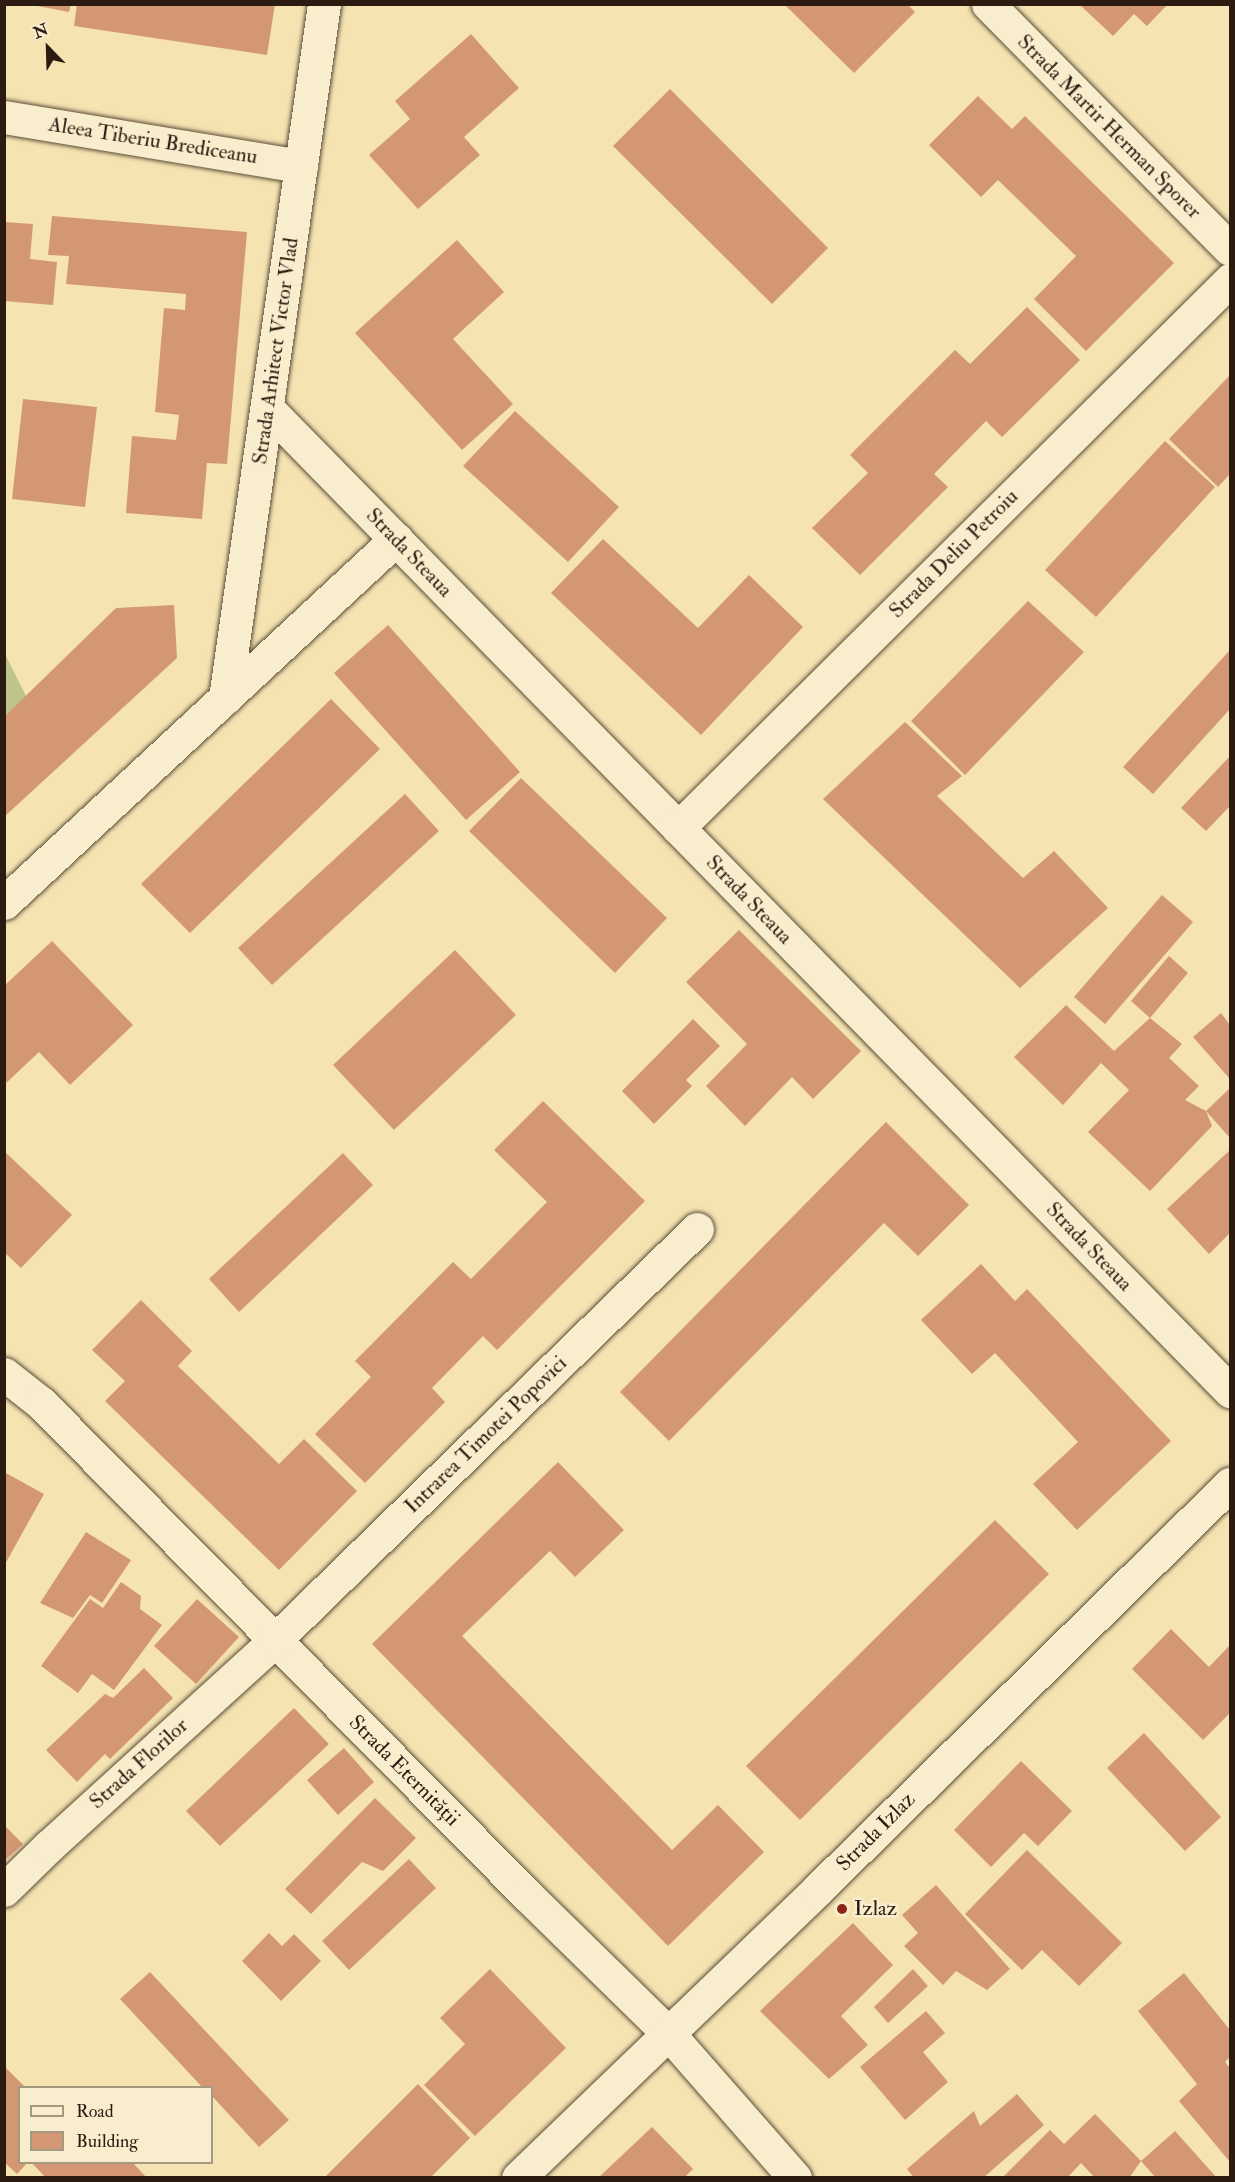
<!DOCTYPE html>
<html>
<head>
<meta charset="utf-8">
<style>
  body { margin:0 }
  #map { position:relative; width:1235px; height:2182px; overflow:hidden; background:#f5e4b2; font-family:"IM FELL Double Pica",serif }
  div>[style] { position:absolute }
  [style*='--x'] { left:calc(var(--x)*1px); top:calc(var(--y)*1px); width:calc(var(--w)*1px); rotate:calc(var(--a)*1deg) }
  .green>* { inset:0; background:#bdc48c }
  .building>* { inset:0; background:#d39873 }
  .roads { filter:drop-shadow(0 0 2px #5e4d39) drop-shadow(0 0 2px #5e4d39) }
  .minor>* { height:33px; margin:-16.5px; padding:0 16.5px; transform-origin:16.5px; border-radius:16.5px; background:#f8edcd }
  .dots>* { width:16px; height:16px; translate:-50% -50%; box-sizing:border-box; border:3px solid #f8edcd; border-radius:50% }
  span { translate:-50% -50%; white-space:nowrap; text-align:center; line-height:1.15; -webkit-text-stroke:5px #f8edcd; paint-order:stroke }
  .street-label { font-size:21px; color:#2c1b11 }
  .poi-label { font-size:21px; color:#2c1b11 }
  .left { translate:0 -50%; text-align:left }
  .frame { position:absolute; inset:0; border:6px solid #2c1b11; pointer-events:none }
  .legend { position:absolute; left:18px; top:2086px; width:195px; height:78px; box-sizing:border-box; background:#f8edcd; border:2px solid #a69982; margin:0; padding:8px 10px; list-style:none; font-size:18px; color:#2c1b11 }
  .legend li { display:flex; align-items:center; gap:12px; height:30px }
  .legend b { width:30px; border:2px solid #a69982 }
  .north { position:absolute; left:18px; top:18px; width:60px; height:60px; -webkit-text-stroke:4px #f8edcd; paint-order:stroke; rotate:337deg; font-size:16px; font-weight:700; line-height:24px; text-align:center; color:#2c1b11 }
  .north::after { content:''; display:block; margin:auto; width:21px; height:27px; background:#2c1b11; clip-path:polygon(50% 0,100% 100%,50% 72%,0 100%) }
</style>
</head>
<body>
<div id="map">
  <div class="green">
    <div style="clip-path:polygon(4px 652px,26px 696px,4px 719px)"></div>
  </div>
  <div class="building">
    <div style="clip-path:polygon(27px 4px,71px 4px,69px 12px)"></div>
    <div style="clip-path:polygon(77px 4px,275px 4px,267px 55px,74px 26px)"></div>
    <div style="clip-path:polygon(784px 4px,907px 4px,915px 12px,854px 73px)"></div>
    <div style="clip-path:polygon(1080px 5px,1167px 5px,1147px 26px,1134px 14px,1113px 36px)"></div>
    <div style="clip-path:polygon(471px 34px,519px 88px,464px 137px,480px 155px,418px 209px,369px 155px,410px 119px,395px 101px)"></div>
    <div style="clip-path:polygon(670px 89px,828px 248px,772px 304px,613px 146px)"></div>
    <div style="clip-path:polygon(978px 96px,1012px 129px,1025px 116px,1174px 263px,1086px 351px,1034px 299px,1076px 256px,998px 180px,981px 197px,929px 145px)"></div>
    <div style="clip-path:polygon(52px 216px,247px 232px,227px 464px,207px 463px,202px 519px,126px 513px,132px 436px,176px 440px,179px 415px,155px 412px,164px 308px,185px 310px,186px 294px,66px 284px,69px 256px,48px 255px)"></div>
    <div style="clip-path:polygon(4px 222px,33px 224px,30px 259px,57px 262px,53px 305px,4px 301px)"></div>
    <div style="clip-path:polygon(457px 240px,504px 292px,453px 339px,513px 404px,462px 450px,355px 333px)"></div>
    <div style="clip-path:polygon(1027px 307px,1080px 360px,1002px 437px,986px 421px,934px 474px,948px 487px,860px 575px,812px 528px,868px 473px,850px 455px,955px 350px,970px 364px)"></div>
    <div style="clip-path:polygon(1230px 375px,1230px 474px,1218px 487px,1169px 439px)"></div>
    <div style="clip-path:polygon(23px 399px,97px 407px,85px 507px,12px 499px)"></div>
    <div style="clip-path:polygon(515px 411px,619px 507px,568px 562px,463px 466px)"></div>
    <div style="clip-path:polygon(1165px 441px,1215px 487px,1096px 617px,1045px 570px)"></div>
    <div style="clip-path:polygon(603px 539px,698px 628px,749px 575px,803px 627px,701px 735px,551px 593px)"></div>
    <div style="clip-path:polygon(1028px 601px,1084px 652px,965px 775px,911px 721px)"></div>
    <div style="clip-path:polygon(174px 605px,177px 658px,4px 817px,4px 717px,116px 608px)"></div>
    <div style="clip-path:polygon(388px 625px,520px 772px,466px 820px,334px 673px)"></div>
    <div style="clip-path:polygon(1230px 650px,1230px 709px,1153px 794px,1123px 767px)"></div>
    <div style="clip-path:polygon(331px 699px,380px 749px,190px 933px,141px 884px)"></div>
    <div style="clip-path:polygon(905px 722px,962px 776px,937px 796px,1023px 878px,1054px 851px,1108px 908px,1020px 988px,823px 799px)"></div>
    <div style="clip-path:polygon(1230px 756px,1230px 806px,1206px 831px,1181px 808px)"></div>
    <div style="clip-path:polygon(521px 778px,667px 918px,615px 973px,469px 831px)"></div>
    <div style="clip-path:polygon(405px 794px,439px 831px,272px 985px,238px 948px)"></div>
    <div style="clip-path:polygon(1162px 895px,1193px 922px,1105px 1024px,1074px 997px)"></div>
    <div style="clip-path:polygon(739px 930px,861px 1051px,813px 1099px,792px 1077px,745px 1126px,706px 1086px,747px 1044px,686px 982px)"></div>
    <div style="clip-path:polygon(52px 941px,133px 1025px,70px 1085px,39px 1052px,4px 1085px,4px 986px)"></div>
    <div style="clip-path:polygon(455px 950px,516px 1015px,394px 1130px,333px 1065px)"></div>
    <div style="clip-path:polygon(1169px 956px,1188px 973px,1150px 1018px,1131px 1001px)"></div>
    <div style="clip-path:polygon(1066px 1005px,1114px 1051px,1150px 1018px,1182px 1044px,1169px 1058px,1199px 1086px,1185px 1100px,1206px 1111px,1212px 1126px,1150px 1191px,1088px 1132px,1129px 1090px,1101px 1063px,1063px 1105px,1014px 1057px)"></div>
    <div style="clip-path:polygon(1221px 1013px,1230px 1025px,1230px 1079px,1193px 1037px)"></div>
    <div style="clip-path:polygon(693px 1019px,720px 1046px,686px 1080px,692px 1086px,654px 1124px,622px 1091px)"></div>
    <div style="clip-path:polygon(1230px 1088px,1230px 1138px,1206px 1111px)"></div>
    <div style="clip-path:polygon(543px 1101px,645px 1201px,497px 1350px,483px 1336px,432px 1388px,445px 1402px,365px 1483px,315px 1434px,371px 1377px,355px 1361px,453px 1262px,471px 1279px,547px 1202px,494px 1150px)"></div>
    <div style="clip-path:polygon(886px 1122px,969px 1205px,918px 1256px,884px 1223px,669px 1441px,620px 1392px)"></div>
    <div style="clip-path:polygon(1230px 1150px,1230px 1233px,1209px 1254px,1167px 1209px)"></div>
    <div style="clip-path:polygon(4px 1151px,72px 1215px,21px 1268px,4px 1252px)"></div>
    <div style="clip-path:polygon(343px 1153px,373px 1185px,239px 1312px,209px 1279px)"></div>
    <div style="clip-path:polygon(981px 1264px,1015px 1301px,1027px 1289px,1171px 1441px,1077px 1530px,1033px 1484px,1078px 1442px,995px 1353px,972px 1374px,921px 1320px)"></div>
    <div style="clip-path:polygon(141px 1300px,192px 1351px,178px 1366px,279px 1464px,304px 1439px,357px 1491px,279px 1570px,105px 1401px,125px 1381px,92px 1350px)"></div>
    <div style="clip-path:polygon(558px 1462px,624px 1530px,575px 1577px,550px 1551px,462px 1636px,672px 1850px,718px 1805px,764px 1852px,668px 1946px,372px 1644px)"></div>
    <div style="clip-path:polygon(4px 1472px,44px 1494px,4px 1566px)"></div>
    <div style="clip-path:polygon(995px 1520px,1049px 1574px,800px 1820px,746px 1766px)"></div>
    <div style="clip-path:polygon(86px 1532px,131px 1560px,102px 1603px,90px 1595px,73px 1618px,40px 1603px)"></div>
    <div style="clip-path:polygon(121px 1582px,141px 1596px,140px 1609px,162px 1625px,114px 1690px,92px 1674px,78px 1693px,41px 1666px,90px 1599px,103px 1608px)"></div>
    <div style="clip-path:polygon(197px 1599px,239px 1637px,196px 1684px,154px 1646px)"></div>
    <div style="clip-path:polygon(1171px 1629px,1209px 1667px,1230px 1645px,1230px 1713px,1203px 1740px,1132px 1669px)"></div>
    <div style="clip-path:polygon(144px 1668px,173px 1698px,110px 1759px,105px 1754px,77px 1782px,46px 1750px,105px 1694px,113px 1698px)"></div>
    <div style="clip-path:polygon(294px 1708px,329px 1744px,220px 1846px,186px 1811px)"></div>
    <div style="clip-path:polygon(1144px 1733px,1221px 1817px,1185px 1851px,1107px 1768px)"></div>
    <div style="clip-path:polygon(344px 1748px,374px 1782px,338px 1815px,307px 1780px)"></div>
    <div style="clip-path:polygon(1021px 1761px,1072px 1811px,1038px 1846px,1024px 1833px,991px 1867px,954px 1830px)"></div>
    <div style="clip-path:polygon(375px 1798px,416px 1838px,383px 1871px,362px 1862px,311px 1914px,285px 1889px)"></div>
    <div style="clip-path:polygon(4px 1825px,23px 1844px,4px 1861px)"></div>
    <div style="clip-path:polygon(1027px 1850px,1122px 1943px,1079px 1986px,1042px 1950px,1022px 1970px,965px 1914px)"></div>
    <div style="clip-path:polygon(409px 1859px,436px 1888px,349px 1970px,322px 1941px)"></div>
    <div style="clip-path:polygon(936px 1885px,1010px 1969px,987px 1990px,956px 1971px,943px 1985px,904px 1946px,918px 1933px,902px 1915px)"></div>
    <div style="clip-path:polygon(853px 1923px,893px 1965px,841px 2016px,868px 2045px,829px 2079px,760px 2011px)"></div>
    <div style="clip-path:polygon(269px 1933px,282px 1946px,294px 1934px,321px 1961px,281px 2001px,242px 1961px)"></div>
    <div style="clip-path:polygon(490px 1969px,566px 2048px,475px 2136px,424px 2085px,465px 2044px,440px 2018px)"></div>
    <div style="clip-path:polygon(913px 1969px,928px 1986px,888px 2023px,874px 2007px)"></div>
    <div style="clip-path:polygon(150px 1972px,289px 2120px,259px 2147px,212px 2096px,212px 2088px,203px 2088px,120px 1999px)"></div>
    <div style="clip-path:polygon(1184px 1973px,1230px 2030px,1230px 2057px,1225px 2062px,1230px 2068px,1230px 2162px,1179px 2101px,1197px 2084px,1138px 2011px)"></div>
    <div style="clip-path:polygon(926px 2011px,945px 2033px,923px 2052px,948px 2082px,905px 2120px,860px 2067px)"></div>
    <div style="clip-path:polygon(4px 2066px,26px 2088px,20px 2088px,20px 2162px,28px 2162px,17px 2174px,4px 2162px)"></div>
    <div style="clip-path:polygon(418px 2084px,470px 2138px,430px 2178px,324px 2178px)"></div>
    <div style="clip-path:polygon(1017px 2094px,1044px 2125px,983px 2178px,914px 2178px,907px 2169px,974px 2111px,980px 2126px)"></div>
    <div style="clip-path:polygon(1095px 2114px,1141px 2161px,1129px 2178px,1095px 2178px,1081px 2163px,1067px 2178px,1002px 2178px,1050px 2130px,1064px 2144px)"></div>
    <div style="clip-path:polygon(652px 2127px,693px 2169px,684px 2178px,598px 2178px)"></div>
    <div style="clip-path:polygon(1175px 2131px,1217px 2178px,1156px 2178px,1141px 2161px)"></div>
    <div style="clip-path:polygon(31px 2162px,132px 2162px,147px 2178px,46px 2178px)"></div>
  </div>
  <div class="roads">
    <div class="minor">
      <div style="--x:988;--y:4;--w:344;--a:45.4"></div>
      <div style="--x:4;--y:117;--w:301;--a:9.4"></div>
      <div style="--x:268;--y:409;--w:1375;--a:45.59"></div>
      <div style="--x:225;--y:698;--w:701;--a:-81.88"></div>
      <div style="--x:678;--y:828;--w:778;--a:-44.79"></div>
      <div style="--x:4;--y:903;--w:535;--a:-42.88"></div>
      <div style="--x:4;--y:1374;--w:47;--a:38.1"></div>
      <div style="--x:41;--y:1403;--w:692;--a:45.35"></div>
      <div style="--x:527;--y:1895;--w:197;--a:44.4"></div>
      <div style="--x:668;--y:2033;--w:193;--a:48.8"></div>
      <div style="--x:4;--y:1890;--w:63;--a:-44.4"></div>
      <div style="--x:49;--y:1846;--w:306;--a:-42.3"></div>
      <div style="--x:275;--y:1640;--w:589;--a:-44.24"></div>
      <div style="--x:518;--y:2178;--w:417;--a:-43.9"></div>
      <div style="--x:818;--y:1889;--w:578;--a:-44.51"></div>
    </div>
  </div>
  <div class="dots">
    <div style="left:842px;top:1909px;background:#8f2418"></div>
  </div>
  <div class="street-label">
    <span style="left:1109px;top:127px;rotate:45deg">Strada Martir Herman Sporer</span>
    <span style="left:153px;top:141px;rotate:9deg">Aleea Tiberiu Brediceanu</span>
    <span style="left:276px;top:351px;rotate:-82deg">Strada Arhitect Victor Vlad</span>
    <span style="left:409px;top:553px;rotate:46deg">Strada Steaua</span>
    <span style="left:954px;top:554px;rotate:-45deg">Strada Deliu Petroiu</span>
    <span style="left:749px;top:900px;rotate:46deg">Strada Steaua</span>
    <span style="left:1089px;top:1247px;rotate:46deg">Strada Steaua</span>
    <span style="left:486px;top:1435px;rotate:-44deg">Intrarea Timotei Popovici</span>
    <span style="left:139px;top:1764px;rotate:-42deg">Strada Florilor</span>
    <span style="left:404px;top:1771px;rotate:45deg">Strada Eternității</span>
    <span style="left:876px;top:1832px;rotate:-45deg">Strada Izlaz</span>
  </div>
  <div class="poi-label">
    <span class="left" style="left:854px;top:1909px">Izlaz</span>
  </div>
  <div class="frame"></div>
  <ul class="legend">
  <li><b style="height:8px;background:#f8edcd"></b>Road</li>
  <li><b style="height:16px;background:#d39873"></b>Building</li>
  </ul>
  <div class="north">N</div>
</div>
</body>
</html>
